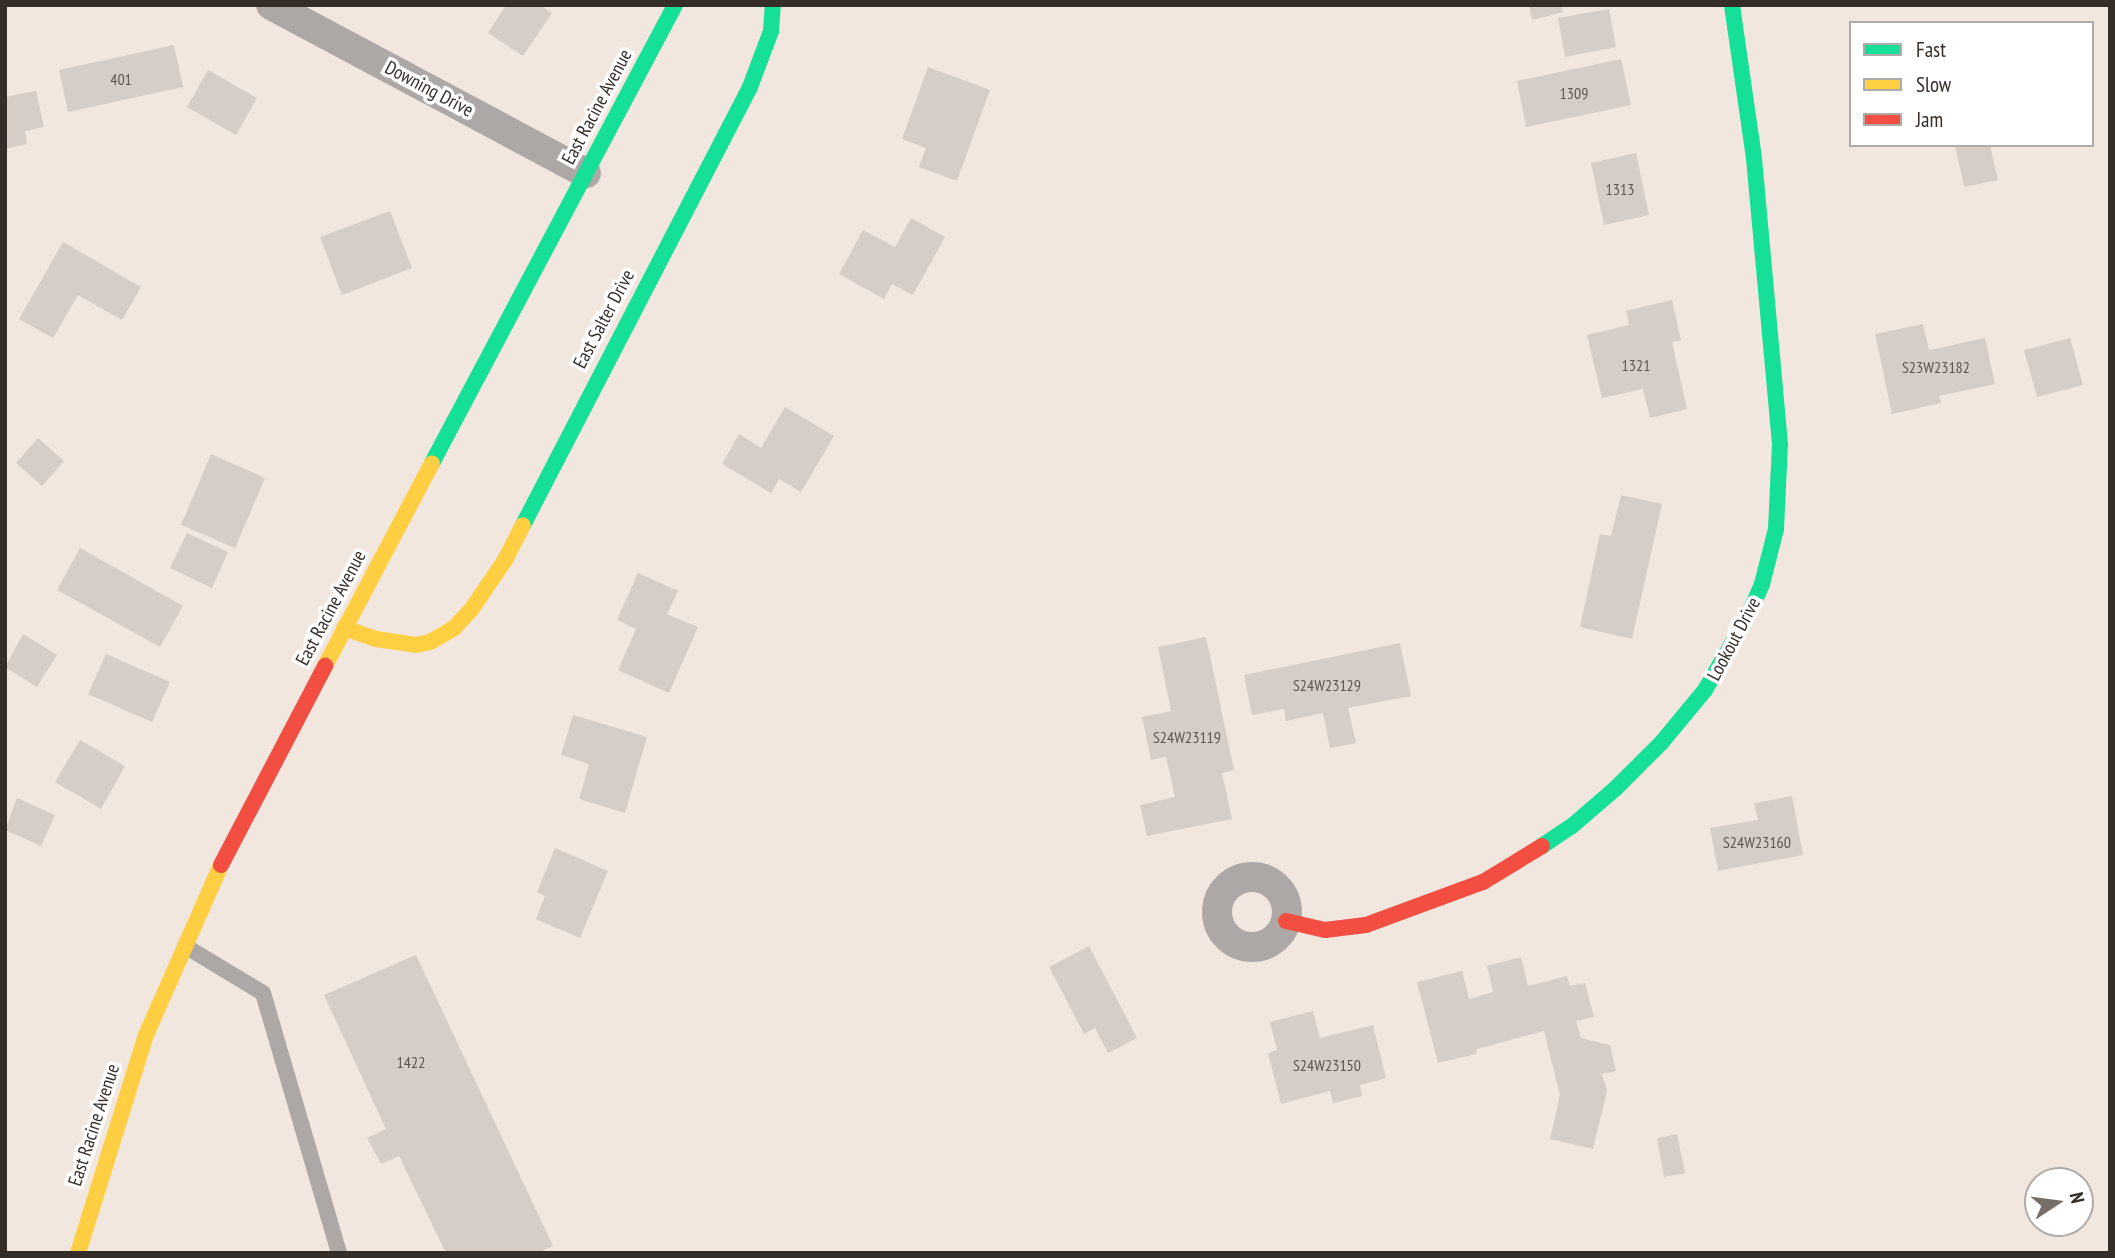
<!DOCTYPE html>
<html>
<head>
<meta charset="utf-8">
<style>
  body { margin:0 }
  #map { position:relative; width:2115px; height:1258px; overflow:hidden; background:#f2e7de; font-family:"PT Sans Narrow",sans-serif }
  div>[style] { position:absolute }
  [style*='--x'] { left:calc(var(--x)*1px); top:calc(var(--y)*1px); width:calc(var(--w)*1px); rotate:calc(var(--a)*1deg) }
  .building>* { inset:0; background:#d6cdc6 }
  .lane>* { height:16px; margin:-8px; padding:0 8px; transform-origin:8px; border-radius:8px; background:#ada8a5 }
  .street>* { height:30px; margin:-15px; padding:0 15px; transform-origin:15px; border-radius:15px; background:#ada8a5 }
  .street>.ring { margin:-15px; padding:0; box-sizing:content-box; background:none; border:30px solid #ada8a5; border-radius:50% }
  .fast>* { height:16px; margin:-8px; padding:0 8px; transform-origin:8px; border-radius:8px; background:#16e098 }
  .slow>* { height:16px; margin:-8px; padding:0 8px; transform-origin:8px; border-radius:8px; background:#ffcf43 }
  .jam>* { height:16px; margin:-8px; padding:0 8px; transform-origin:8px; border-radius:8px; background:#f24e42 }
  span { translate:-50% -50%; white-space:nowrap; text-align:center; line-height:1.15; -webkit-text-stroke:7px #fff; paint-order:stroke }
  .number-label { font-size:16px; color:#5d554f }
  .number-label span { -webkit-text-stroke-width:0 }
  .street-label { font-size:19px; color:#352d27 }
  .frame { position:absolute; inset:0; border:7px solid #352d27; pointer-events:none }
  .legend { position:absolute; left:1849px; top:21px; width:245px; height:126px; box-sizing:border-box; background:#fff; border:2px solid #aeaba9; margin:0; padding:9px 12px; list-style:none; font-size:21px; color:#352d27 }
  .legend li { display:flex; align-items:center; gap:14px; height:35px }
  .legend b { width:35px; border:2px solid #aeaba9 }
  .north { position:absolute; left:2024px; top:1167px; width:70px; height:70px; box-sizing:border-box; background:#fff; border:2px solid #aeaba9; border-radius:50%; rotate:77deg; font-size:19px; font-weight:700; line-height:28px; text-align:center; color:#352d27 }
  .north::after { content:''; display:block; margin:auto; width:24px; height:32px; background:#776e67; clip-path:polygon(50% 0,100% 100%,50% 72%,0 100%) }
</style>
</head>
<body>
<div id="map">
  <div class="building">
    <div style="clip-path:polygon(506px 5px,540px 5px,552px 13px,523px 56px,488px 33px)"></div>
    <div style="clip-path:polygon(1529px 5px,1561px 5px,1563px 12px,1532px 20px)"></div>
    <div style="clip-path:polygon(1609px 9px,1616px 47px,1565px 57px,1558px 18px)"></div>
    <div style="clip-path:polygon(174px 45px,183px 87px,68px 112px,59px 70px)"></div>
    <div style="clip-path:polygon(1621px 59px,1631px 105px,1526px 127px,1517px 81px)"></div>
    <div style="clip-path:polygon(928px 67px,990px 90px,957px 181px,919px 167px,926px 148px,902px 139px)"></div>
    <div style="clip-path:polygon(208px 70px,257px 98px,236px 135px,187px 107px)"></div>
    <div style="clip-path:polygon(36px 91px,44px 127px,25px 131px,27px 144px,5px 149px,5px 97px)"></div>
    <div style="clip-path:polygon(1955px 145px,1990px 145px,1998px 180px,1964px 187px)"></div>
    <div style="clip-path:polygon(1636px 153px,1649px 215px,1604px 225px,1591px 163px)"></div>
    <div style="clip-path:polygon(390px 211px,412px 268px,342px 295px,320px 237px)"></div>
    <div style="clip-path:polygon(911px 218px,945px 237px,913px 295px,892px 284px,884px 299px,839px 274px,863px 230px,895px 247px)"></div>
    <div style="clip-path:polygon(63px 242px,141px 287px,122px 320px,78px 295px,53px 338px,19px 319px)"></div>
    <div style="clip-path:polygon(1672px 300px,1681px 340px,1672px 342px,1687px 409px,1650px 418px,1643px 389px,1602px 398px,1587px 335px,1629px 325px,1626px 311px)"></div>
    <div style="clip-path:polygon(1923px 324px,1929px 350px,1985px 338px,1995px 384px,1939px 396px,1941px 403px,1892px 414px,1875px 334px)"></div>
    <div style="clip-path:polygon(2070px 338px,2083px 385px,2037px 397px,2024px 350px)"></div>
    <div style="clip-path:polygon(785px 407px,834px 436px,801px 492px,779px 479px,771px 493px,722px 464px,739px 434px,761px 448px)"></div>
    <div style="clip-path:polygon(38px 438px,64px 461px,42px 486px,16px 463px)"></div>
    <div style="clip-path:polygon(211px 454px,265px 478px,235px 548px,181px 525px)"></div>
    <div style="clip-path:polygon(1621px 495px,1662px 504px,1632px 639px,1580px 627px,1600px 534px,1611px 536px)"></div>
    <div style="clip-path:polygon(187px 533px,228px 552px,212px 588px,170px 568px)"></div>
    <div style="clip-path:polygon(80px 548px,183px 606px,160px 647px,57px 590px)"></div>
    <div style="clip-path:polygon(638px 573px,678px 591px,667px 614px,698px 627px,669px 693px,618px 670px,636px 629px,617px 620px)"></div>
    <div style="clip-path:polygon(23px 634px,57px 655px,37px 687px,5px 667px)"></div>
    <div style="clip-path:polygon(1206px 637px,1234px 770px,1222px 773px,1232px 819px,1147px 836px,1140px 805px,1175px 797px,1166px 757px,1151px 760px,1142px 717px,1171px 711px,1158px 647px)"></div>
    <div style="clip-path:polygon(1400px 643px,1411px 696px,1348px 708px,1356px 743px,1330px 748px,1323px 713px,1286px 721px,1284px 709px,1252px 715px,1244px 675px)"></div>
    <div style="clip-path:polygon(106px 654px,170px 682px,152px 722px,88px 694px)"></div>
    <div style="clip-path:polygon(573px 715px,647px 737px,625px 813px,579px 799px,589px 764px,561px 755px)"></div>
    <div style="clip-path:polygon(80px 740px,125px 766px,101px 809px,55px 782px)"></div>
    <div style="clip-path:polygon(1792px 796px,1803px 855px,1718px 871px,1710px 828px,1758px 820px,1754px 803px)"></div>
    <div style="clip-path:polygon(17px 798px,55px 815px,41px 846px,5px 830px)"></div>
    <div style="clip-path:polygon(555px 848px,608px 871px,580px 938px,536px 919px,545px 896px,537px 892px)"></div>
    <div style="clip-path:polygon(1089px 946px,1137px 1038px,1108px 1053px,1095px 1028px,1084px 1034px,1049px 967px)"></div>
    <div style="clip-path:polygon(416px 955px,553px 1246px,538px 1253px,446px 1253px,399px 1156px,381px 1164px,367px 1138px,386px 1129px,324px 995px)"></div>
    <div style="clip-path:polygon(1521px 957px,1528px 986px,1567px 976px,1570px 986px,1585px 983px,1594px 1017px,1576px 1021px,1581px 1038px,1610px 1045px,1616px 1071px,1602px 1074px,1607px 1091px,1593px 1149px,1550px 1139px,1560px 1095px,1544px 1031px,1477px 1049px,1476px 1054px,1438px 1063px,1417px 982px,1462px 971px,1469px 999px,1493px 992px,1487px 966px)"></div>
    <div style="clip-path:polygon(1313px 1011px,1320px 1038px,1373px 1025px,1386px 1078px,1360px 1085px,1362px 1096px,1333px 1103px,1330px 1091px,1281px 1104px,1268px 1053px,1277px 1050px,1270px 1022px)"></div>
    <div style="clip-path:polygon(1677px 1134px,1685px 1173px,1664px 1177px,1657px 1138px)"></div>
  </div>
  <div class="lane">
    <div style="--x:185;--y:946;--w:91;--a:31.1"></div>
    <div style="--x:263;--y:993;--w:271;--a:73.7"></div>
  </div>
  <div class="street">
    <div style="--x:271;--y:5;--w:357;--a:28.1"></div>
    <div class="ring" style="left:1217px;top:877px;width:40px;height:40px"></div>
  </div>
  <div class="fast">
    <div style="--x:432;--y:463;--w:518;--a:-62.05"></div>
    <div style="--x:523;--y:525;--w:493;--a:-62.6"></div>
    <div style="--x:750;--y:87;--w:60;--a:-69.4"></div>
    <div style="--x:771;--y:31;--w:26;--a:-86"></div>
    <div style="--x:1542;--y:846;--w:36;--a:-34"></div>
    <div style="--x:1572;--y:826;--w:58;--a:-40.8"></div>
    <div style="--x:1616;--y:788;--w:65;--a:-45"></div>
    <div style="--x:1662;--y:742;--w:67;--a:-50.4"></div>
    <div style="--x:1705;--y:690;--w:83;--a:-59.7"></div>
    <div style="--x:1747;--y:618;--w:37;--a:-66"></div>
    <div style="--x:1762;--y:584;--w:57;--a:-75.7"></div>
    <div style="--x:1776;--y:529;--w:85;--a:-87.3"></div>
    <div style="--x:1780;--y:444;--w:287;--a:-95.2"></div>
    <div style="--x:1754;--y:158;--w:155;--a:-98.2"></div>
  </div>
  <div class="slow">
    <div style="--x:344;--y:628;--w:34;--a:19"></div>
    <div style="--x:376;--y:639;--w:40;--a:8.5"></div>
    <div style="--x:416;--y:645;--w:14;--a:-12"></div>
    <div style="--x:430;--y:642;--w:28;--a:-30"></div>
    <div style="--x:454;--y:628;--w:25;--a:-47"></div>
    <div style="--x:471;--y:610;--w:60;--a:-55.8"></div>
    <div style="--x:505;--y:560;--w:39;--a:-63"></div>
    <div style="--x:325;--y:666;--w:229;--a:-62.2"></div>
    <div style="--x:78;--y:1253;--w:228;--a:-72.7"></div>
    <div style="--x:146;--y:1035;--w:186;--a:-66.2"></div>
  </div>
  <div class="jam">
    <div style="--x:221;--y:865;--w:225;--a:-62.4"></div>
    <div style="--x:1286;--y:921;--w:40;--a:13"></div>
    <div style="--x:1325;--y:930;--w:41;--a:-7"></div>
    <div style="--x:1366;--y:925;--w:125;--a:-20.2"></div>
    <div style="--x:1483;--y:882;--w:69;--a:-31.4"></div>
  </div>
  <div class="number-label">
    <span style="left:121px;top:79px">401</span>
    <span style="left:1574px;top:93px">1309</span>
    <span style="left:1620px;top:189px">1313</span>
    <span style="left:1636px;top:365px">1321</span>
    <span style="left:1936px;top:367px">S23W23182</span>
    <span style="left:1327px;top:685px">S24W23129</span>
    <span style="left:1187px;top:737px">S24W23119</span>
    <span style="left:1757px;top:842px">S24W23160</span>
    <span style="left:411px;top:1062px">1422</span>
    <span style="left:1327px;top:1065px">S24W23150</span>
  </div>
  <div class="street-label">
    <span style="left:429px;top:89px;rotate:28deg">Downing Drive</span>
    <span style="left:597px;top:107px;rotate:-62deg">East Racine Avenue</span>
    <span style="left:604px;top:319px;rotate:-62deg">East Salter Drive</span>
    <span style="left:331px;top:608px;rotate:-62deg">East Racine Avenue</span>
    <span style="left:1734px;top:639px;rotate:-62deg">Lookout Drive</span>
    <span style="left:94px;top:1125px;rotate:-72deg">East Racine Avenue</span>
  </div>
  <div class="frame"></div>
  <ul class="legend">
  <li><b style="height:9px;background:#16e098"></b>Fast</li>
  <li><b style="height:9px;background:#ffcf43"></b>Slow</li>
  <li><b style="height:9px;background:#f24e42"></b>Jam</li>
  </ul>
  <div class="north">N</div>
</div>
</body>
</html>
